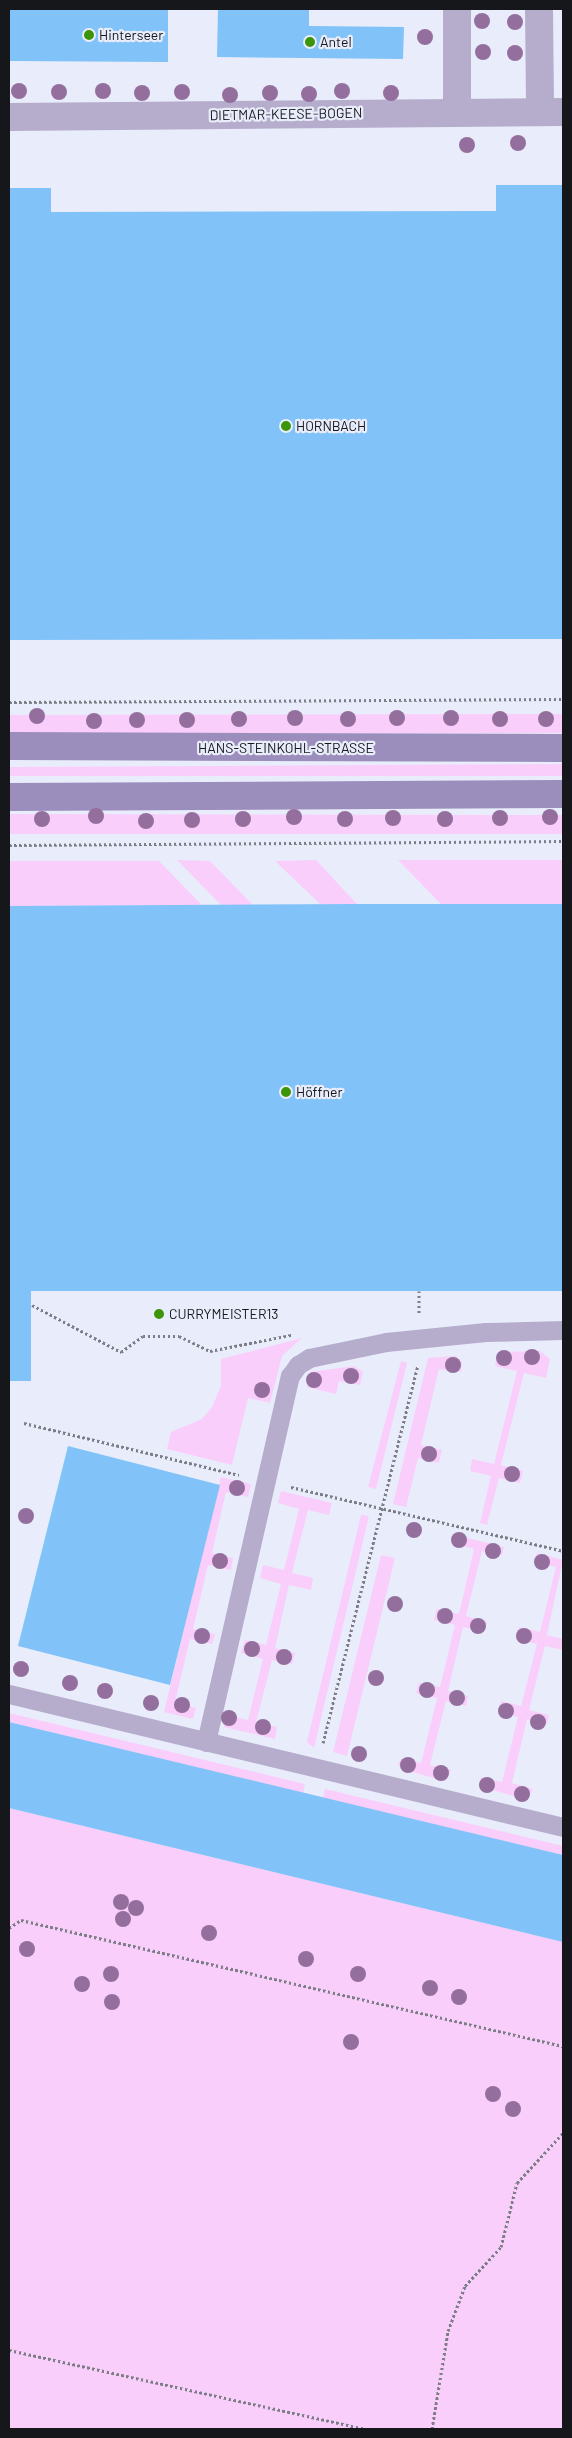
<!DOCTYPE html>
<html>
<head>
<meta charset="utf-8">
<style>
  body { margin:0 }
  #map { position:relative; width:572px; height:2438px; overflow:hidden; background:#e9edfb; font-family:Barlow,sans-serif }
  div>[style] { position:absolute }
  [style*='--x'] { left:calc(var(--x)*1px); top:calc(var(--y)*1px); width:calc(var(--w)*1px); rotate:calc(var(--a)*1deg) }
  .green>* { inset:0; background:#facefb }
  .building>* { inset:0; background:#81c2f8 }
  .path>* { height:3px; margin-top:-1.5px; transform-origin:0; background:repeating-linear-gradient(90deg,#7b7e87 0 2.5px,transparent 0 5px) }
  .lane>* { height:19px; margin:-9.5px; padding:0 9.5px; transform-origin:9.5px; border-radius:9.5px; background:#b6adcd }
  .street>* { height:28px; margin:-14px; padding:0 14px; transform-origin:14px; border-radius:14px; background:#b6adcd }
  .secondary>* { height:28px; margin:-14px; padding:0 14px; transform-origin:14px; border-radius:14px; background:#9b8dbc }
  .trees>* { width:16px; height:16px; margin:-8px; border-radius:50%; background:#946f9e }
  .dots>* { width:14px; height:14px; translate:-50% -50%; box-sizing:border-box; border:2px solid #e9edfb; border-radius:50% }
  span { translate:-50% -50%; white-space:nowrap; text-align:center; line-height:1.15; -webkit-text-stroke:4.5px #e9edfb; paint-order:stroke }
  .poi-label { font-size:14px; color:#15171b }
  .left { translate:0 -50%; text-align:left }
  .street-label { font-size:14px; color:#15171b }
  .frame { position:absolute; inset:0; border:10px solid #15171b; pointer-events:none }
</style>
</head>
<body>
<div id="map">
  <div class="green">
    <div style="clip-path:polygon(563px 714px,563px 733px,9px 734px,9px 715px)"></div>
    <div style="clip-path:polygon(563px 764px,563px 776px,9px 776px,9px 767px)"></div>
    <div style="clip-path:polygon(9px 814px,563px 815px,563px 834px,9px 834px)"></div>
    <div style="clip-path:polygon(177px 860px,210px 861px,253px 905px,221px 905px)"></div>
    <div style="clip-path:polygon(316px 860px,357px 904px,320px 904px,275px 861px)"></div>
    <div style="clip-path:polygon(398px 860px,563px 860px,563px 904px,441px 904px)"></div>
    <div style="clip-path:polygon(9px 861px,159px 861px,202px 905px,9px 906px)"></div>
    <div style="clip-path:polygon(302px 1338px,282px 1356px,270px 1403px,248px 1398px,232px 1465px,167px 1449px,171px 1432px,202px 1419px,212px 1407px,221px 1386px,221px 1359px)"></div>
    <div style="clip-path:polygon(540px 1351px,550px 1359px,546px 1378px,524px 1373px,501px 1465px,523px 1471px,520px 1483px,499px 1478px,487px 1525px,480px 1523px,491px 1476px,470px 1471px,472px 1459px,494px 1464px,517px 1371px,495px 1366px,497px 1356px,501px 1352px)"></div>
    <div style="clip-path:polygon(456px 1356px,462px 1362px,461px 1372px,439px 1369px,421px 1445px,442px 1450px,439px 1463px,418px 1458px,406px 1507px,393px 1504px,428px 1358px)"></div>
    <div style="clip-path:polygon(401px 1361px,407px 1363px,376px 1489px,368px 1487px)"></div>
    <div style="clip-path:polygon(354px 1366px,363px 1372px,360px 1385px,339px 1381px,336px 1394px,307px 1387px,310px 1372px)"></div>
    <div style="clip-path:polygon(221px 1477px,251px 1484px,248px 1497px,226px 1492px,212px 1553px,233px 1558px,231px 1570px,208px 1565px,193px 1629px,215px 1634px,212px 1644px,190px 1639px,175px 1702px,196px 1708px,193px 1719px,164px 1712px)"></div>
    <div style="clip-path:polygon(281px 1491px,332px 1503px,329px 1515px,308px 1510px,292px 1573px,313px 1578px,311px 1590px,289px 1585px,275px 1648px,295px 1653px,292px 1664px,272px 1660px,256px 1722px,277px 1727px,275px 1739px,224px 1727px,227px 1715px,248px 1720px,263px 1659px,241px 1653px,245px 1640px,266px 1645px,281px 1584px,260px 1578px,263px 1565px,284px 1570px,299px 1509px,278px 1503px)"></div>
    <div style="clip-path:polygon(361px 1515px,369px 1516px,314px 1748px,307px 1742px)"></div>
    <div style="clip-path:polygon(455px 1535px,504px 1547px,502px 1555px,482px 1551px,466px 1616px,487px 1622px,484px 1632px,463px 1627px,448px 1691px,468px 1696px,466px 1706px,446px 1701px,430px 1765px,451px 1770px,445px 1781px,401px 1769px,398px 1764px,401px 1759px,421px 1763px,437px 1698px,416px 1693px,419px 1683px,440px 1687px,455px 1625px,434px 1620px,437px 1609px,459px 1614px,474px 1549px,453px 1543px)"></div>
    <div style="clip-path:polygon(537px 1553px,563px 1560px,547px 1635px,563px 1639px,563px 1650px,545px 1646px,529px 1710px,549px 1715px,547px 1724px,527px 1719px,512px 1783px,533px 1789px,527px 1800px,482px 1787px,480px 1782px,481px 1777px,502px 1782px,518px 1717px,498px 1712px,501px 1701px,521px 1706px,537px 1644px,516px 1639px,519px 1627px,540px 1632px,556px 1567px,534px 1562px)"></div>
    <div style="clip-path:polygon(381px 1555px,395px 1558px,347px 1756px,333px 1752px)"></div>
    <div style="clip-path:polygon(9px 1713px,305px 1784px,303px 1793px,9px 1722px)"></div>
    <div style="clip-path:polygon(325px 1789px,563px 1846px,563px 1855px,323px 1798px)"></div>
    <div style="clip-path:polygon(9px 1808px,563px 1942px,563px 2429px,9px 2429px)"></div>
  </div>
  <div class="building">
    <div style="clip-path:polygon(9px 9px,168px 9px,168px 62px,9px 61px)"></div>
    <div style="clip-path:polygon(218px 9px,309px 9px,309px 26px,404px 27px,403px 59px,217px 57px)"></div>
    <div style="clip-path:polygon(496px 185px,563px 185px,563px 639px,9px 640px,9px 188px,51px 188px,51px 212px,496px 211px)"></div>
    <div style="clip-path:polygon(357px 904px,563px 904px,563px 1291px,31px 1291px,31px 1381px,9px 1381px,9px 906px)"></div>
    <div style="clip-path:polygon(68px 1446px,220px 1485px,170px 1685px,18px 1646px)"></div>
    <div style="clip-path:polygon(9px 1722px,563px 1855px,563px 1942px,9px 1808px)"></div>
  </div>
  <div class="path">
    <div style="--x:9;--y:702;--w:554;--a:-0.31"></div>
    <div style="--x:9;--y:845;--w:554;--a:-0.41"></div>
    <div style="--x:32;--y:1305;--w:101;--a:27.8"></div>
    <div style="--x:121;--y:1352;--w:27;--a:-36"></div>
    <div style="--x:143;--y:1336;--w:36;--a:0"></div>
    <div style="--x:179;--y:1336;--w:34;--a:26"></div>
    <div style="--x:210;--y:1351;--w:83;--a:-11.2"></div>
    <div style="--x:419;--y:1313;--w:22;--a:-90"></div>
    <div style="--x:24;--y:1423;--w:221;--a:13.6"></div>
    <div style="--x:291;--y:1487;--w:279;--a:13.2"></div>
    <div style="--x:323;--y:1743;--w:389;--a:-75.9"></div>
    <div style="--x:9;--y:1928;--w:14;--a:-34"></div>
    <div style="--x:21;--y:1920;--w:556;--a:13.09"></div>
    <div style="--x:9;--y:2350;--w:365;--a:12.5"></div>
    <div style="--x:432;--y:2429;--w:99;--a:-80.7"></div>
    <div style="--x:448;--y:2331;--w:48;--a:-69.3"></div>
    <div style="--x:465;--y:2286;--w:53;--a:-47.3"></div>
    <div style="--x:501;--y:2247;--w:66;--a:-76"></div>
    <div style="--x:517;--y:2183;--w:68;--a:-47.4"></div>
  </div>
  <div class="lane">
    <div style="--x:9;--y:1694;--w:570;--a:13.5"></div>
    <div style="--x:206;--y:1742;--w:376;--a:-77.1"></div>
    <div style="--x:290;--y:1376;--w:14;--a:-54"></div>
    <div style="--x:298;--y:1365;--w:13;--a:-32"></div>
    <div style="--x:309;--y:1358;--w:79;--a:-11.7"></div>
    <div style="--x:386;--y:1342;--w:100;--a:-5.7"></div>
    <div style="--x:486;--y:1332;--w:77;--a:-1.5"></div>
  </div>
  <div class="street">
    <div style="--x:457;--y:9;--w:103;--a:90"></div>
    <div style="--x:539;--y:9;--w:103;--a:89.4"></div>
    <div style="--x:9;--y:117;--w:554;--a:-0.52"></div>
  </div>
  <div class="secondary">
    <div style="--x:9;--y:746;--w:554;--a:0.21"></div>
    <div style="--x:9;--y:797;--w:554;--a:-0.31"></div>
  </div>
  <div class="trees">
    <div style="left:482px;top:21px"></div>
    <div style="left:515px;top:22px"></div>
    <div style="left:425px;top:37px"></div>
    <div style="left:483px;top:52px"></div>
    <div style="left:515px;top:53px"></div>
    <div style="left:19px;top:91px"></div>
    <div style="left:103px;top:91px"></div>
    <div style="left:342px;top:91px"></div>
    <div style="left:59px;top:92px"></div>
    <div style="left:182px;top:92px"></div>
    <div style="left:142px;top:93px"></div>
    <div style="left:270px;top:93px"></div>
    <div style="left:391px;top:93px"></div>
    <div style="left:309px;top:94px"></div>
    <div style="left:230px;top:95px"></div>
    <div style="left:518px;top:143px"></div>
    <div style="left:467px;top:145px"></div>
    <div style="left:37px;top:716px"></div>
    <div style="left:295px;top:718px"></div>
    <div style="left:397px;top:718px"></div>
    <div style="left:451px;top:718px"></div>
    <div style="left:239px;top:719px"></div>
    <div style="left:348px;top:719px"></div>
    <div style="left:500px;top:719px"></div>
    <div style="left:546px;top:719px"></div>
    <div style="left:137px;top:720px"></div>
    <div style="left:187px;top:720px"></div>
    <div style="left:94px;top:721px"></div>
    <div style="left:96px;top:816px"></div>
    <div style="left:294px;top:817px"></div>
    <div style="left:550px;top:817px"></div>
    <div style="left:393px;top:818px"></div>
    <div style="left:500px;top:818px"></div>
    <div style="left:42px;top:819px"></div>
    <div style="left:243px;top:819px"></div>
    <div style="left:345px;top:819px"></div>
    <div style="left:445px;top:819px"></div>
    <div style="left:192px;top:820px"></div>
    <div style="left:146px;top:821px"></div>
    <div style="left:532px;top:1357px"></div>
    <div style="left:504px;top:1358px"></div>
    <div style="left:453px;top:1365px"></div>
    <div style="left:351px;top:1376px"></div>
    <div style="left:314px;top:1380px"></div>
    <div style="left:262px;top:1390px"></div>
    <div style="left:429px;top:1454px"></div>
    <div style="left:512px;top:1474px"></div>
    <div style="left:237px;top:1488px"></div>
    <div style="left:26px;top:1516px"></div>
    <div style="left:414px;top:1530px"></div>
    <div style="left:459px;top:1540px"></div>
    <div style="left:493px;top:1551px"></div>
    <div style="left:220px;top:1561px"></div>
    <div style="left:542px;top:1562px"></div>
    <div style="left:395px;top:1604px"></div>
    <div style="left:445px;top:1616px"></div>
    <div style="left:478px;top:1626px"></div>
    <div style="left:202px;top:1636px"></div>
    <div style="left:524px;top:1636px"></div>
    <div style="left:252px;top:1649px"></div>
    <div style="left:284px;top:1657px"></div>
    <div style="left:21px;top:1669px"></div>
    <div style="left:376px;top:1678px"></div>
    <div style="left:70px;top:1683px"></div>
    <div style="left:427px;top:1690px"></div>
    <div style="left:105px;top:1691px"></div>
    <div style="left:457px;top:1698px"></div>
    <div style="left:151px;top:1703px"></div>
    <div style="left:182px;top:1705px"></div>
    <div style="left:506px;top:1711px"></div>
    <div style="left:229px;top:1718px"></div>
    <div style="left:538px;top:1722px"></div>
    <div style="left:263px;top:1727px"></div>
    <div style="left:359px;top:1754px"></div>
    <div style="left:408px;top:1765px"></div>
    <div style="left:441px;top:1773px"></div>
    <div style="left:487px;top:1785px"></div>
    <div style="left:522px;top:1794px"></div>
    <div style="left:121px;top:1902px"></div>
    <div style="left:136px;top:1908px"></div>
    <div style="left:123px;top:1919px"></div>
    <div style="left:209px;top:1933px"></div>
    <div style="left:27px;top:1949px"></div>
    <div style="left:306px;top:1959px"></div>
    <div style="left:111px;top:1974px"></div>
    <div style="left:358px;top:1974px"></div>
    <div style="left:82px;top:1984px"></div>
    <div style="left:430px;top:1988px"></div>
    <div style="left:459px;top:1997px"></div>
    <div style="left:112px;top:2002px"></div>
    <div style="left:351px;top:2042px"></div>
    <div style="left:493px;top:2094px"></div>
    <div style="left:513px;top:2109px"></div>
  </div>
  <div class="dots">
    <div style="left:89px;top:35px;background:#3c9408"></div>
    <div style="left:310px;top:42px;background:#3c9408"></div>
    <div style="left:286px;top:426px;background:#3c9408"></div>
    <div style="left:286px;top:1092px;background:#3c9408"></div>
    <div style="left:159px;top:1314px;background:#3c9408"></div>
  </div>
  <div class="poi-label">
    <span class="left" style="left:99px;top:35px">Hinterseer</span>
    <span class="left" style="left:320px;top:42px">Antel</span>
    <span class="left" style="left:296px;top:426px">HORNBACH</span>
    <span class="left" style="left:296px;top:1092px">Höffner</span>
    <span class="left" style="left:169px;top:1314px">CURRYMEISTER13</span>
  </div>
  <div class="street-label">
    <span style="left:286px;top:114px;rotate:-1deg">DIETMAR-KEESE-BOGEN</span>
    <span style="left:286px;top:748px">HANS-STEINKOHL-STRASSE</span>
  </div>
  <div class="frame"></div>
</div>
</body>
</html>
